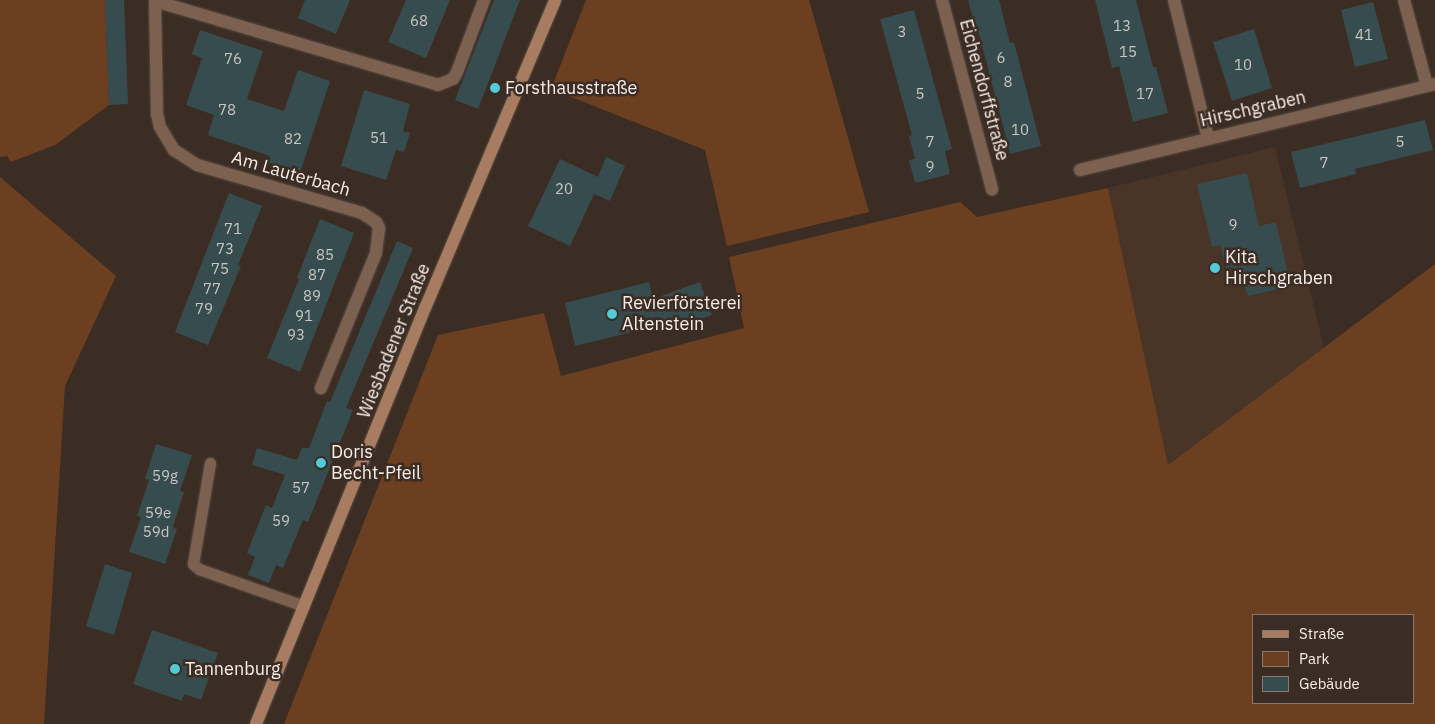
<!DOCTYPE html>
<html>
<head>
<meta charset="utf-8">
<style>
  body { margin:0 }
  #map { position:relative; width:1435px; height:724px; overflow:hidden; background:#3c2d24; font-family:"IBM Plex Sans",sans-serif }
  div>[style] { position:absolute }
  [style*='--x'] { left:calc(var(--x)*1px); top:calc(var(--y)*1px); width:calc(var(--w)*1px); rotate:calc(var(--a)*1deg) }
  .built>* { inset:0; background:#493528 }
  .green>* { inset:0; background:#6c3f20 }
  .building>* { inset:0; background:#374c4e }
  .roads { filter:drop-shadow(0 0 1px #5a4c43) drop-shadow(0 0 1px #5a4c43) }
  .service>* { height:11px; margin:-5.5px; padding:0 5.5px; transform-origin:5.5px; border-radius:5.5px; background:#7d6150 }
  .minor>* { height:12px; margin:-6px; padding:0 6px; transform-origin:6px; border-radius:6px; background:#7d6150 }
  .secondary>* { height:12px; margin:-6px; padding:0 6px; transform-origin:6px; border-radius:6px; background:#a77c61 }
  .dots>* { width:14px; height:14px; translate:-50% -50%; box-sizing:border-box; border:2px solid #3c2d24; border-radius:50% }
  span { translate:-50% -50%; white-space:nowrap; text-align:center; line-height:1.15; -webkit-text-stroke:5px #3c2d24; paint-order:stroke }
  .number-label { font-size:15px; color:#c7c6c2 }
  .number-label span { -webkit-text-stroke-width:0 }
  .poi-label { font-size:18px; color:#f7eee8 }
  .left { translate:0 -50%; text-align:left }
  .street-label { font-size:18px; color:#f7eee8 }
  .legend { position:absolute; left:1252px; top:614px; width:162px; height:90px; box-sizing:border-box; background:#3c2d24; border:1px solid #877a72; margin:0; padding:6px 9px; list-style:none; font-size:15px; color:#f7eee8 }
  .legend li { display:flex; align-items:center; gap:10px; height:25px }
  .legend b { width:25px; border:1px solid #877a72 }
</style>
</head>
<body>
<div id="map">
  <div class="built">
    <div style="clip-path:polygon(1275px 147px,1324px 348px,1168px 465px,1108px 188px)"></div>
  </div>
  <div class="green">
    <div style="clip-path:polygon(0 0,105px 0,109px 105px,55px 145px,11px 162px,7px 156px,0 157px)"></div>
    <div style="clip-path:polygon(586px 0,809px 0,869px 212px,727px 246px,705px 150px,551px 89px)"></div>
    <div style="clip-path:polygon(0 177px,116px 276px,65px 386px,44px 724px,0 724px)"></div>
    <div style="clip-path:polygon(evenodd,1108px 188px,1168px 465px,1435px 264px,1435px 724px,284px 724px,438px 335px,544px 313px,561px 376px,744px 328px,729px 257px,960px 202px,977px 217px,1108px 188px,1254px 615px,1414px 615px,1414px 703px,1254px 703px,1254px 615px)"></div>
  </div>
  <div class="building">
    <div style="clip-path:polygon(105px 0,124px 0,128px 104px,109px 105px)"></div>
    <div style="clip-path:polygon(305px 0,350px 0,336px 34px,298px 18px)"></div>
    <div style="clip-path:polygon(406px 0,450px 0,426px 58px,388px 42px)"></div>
    <div style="clip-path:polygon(494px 0,520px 0,478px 109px,455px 100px)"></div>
    <div style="clip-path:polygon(968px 0,999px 0,1010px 43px,1014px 42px,1041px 146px,1010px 154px,977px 26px,975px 26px)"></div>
    <div style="clip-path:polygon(1095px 0,1136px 0,1153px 67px,1156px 67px,1168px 113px,1133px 122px,1119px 66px,1112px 68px)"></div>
    <div style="clip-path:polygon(1373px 2px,1388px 59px,1355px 67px,1341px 10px)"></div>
    <div style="clip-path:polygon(914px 10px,952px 149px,945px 151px,950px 174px,915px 183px,909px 160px,915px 159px,909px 136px,912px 135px,880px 19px)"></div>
    <div style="clip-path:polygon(1254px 29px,1272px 88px,1232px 101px,1213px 42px)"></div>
    <div style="clip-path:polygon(200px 30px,263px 51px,247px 99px,284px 111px,298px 70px,330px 81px,300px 173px,268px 162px,270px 156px,208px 135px,214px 115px,186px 105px,202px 58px,192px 54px)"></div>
    <div style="clip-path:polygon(364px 90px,410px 104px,403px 131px,410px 133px,404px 152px,396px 150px,386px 180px,341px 166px)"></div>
    <div style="clip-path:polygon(1425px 120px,1433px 150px,1355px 169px,1356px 174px,1300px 188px,1291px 152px)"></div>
    <div style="clip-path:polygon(606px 157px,625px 166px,610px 201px,594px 194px,570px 246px,528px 226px,560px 159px,598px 177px)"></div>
    <div style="clip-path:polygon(1247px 173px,1259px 226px,1276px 222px,1291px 286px,1248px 296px,1245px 286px,1238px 287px,1233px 267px,1226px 268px,1220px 245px,1212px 247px,1197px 184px)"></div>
    <div style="clip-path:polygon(229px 193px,262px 206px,238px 265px,241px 266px,208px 345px,175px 332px)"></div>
    <div style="clip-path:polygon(320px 219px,354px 233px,300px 372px,267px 358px,299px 279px,297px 278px)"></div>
    <div style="clip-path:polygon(397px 241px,413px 248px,346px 408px,353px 410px,308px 522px,303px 520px,283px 568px,276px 565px,269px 583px,248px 575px,255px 557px,247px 553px,266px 505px,272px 508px,285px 475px,252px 465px,257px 448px,297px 460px,302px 448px,309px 448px,327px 401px,330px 402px)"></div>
    <div style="clip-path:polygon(649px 282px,653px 299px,700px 282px,712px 315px,691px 322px,689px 318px,575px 346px,565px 303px)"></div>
    <div style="clip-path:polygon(156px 444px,192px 455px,180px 491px,184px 492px,173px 527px,177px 529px,165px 564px,129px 552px,141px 517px,137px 516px,149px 480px,145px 479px)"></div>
    <div style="clip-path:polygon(105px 564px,132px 573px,114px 635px,86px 626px)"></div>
    <div style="clip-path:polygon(152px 630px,218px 653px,201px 700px,184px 694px,182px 701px,133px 684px)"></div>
  </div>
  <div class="roads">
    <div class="service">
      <div style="--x:210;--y:463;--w:102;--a:99.6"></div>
      <div style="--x:193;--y:564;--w:8;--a:40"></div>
      <div style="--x:199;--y:569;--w:111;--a:19.4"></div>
    </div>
    <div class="minor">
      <div style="--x:155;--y:0;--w:114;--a:89"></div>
      <div style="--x:157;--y:114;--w:13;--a:77"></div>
      <div style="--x:160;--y:127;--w:27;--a:59"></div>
      <div style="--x:174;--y:150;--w:27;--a:33"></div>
      <div style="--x:197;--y:165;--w:172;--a:16.2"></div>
      <div style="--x:362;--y:213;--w:17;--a:33"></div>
      <div style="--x:376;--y:222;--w:7;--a:63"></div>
      <div style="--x:379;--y:228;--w:25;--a:97"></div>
      <div style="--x:376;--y:253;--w:146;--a:112.2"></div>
      <div style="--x:942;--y:0;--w:196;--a:75.2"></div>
      <div style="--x:1174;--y:0;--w:142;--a:76.2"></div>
      <div style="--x:1404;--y:0;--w:89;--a:75"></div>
      <div style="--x:155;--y:1;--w:295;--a:16.5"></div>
      <div style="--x:438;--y:85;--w:16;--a:-22"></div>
      <div style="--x:453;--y:79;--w:8;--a:-60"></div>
      <div style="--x:457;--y:72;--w:77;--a:-69.4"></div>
      <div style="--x:1080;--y:170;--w:365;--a:-13.6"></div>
    </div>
    <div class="secondary">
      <div style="--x:256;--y:724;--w:451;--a:-67.9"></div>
      <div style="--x:426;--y:306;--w:332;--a:-67.1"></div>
    </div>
  </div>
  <div class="dots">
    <div style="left:495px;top:88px;background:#52cbd7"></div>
    <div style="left:1215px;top:268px;background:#52cbd7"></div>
    <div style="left:612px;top:314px;background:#52cbd7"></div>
    <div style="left:321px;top:463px;background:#52cbd7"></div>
    <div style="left:175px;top:669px;background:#52cbd7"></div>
  </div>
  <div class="number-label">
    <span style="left:419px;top:21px">68</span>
    <span style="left:1122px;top:26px">13</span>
    <span style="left:902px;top:32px">3</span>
    <span style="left:1364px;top:35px">41</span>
    <span style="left:1128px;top:52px">15</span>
    <span style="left:1001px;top:58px">6</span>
    <span style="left:233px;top:59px">76</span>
    <span style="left:1243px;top:65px">10</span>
    <span style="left:1008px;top:82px">8</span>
    <span style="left:920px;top:94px">5</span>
    <span style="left:1145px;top:94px">17</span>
    <span style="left:227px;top:110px">78</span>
    <span style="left:1020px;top:130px">10</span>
    <span style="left:379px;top:138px">51</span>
    <span style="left:293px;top:139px">82</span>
    <span style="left:930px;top:142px">7</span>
    <span style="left:1400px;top:142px">5</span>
    <span style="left:1324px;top:163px">7</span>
    <span style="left:930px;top:167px">9</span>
    <span style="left:564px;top:189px">20</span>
    <span style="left:1233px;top:225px">9</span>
    <span style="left:233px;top:229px">71</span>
    <span style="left:225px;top:249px">73</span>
    <span style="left:325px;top:255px">85</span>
    <span style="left:220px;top:269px">75</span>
    <span style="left:317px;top:275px">87</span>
    <span style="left:212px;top:289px">77</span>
    <span style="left:312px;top:296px">89</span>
    <span style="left:204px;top:309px">79</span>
    <span style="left:304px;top:316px">91</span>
    <span style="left:296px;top:335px">93</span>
    <span style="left:165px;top:476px">59g</span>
    <span style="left:301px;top:488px">57</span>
    <span style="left:158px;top:513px">59e</span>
    <span style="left:281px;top:521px">59</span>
    <span style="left:156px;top:532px">59d</span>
  </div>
  <div class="poi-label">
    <span class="left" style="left:505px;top:88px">Forsthausstraße</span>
    <span class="left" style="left:1225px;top:268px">Kita<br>Hirschgraben</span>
    <span class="left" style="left:622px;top:314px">Revierförsterei<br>Altenstein</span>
    <span class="left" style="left:331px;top:463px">Doris<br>Becht-Pfeil</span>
    <span class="left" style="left:185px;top:669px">Tannenburg</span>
  </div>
  <div class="street-label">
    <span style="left:984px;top:90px;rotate:75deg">Eichendorffstraße</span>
    <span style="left:1253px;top:109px;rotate:-13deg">Hirschgraben</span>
    <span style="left:291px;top:174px;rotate:16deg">Am Lauterbach</span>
    <span style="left:394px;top:341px;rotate:-68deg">Wiesbadener Straße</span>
  </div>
  <ul class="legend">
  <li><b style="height:6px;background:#a77c61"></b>Straße</li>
  <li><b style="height:14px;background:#6c3f20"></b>Park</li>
  <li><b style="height:14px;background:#374c4e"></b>Gebäude</li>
  </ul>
</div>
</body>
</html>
